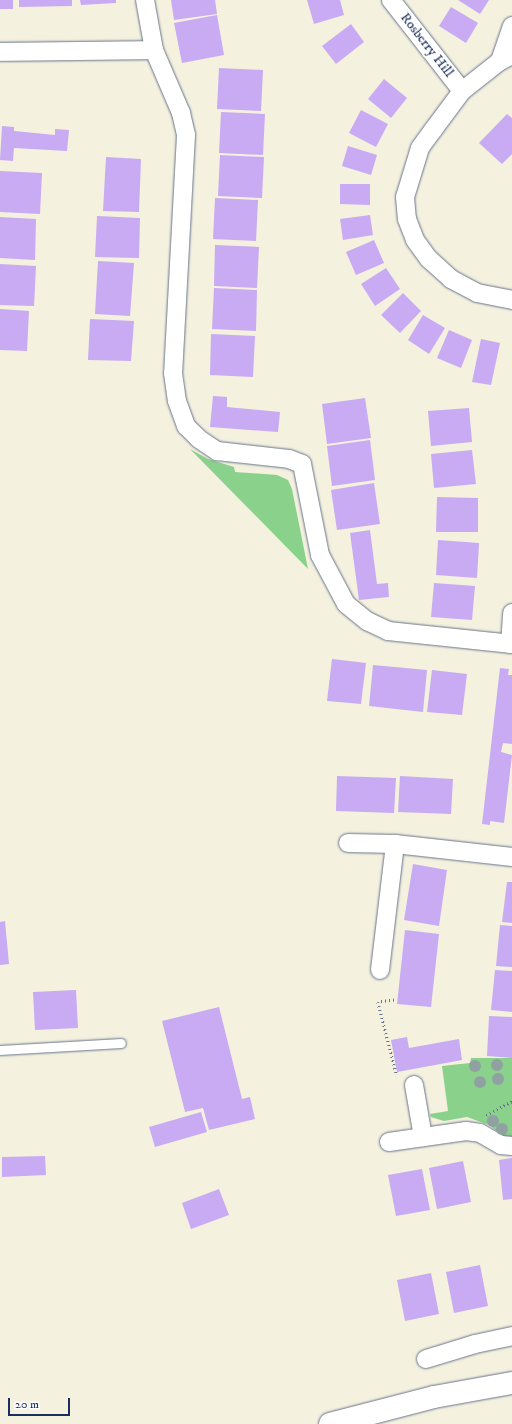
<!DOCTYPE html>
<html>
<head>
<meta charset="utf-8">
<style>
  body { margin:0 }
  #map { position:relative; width:512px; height:1424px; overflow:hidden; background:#f4f1df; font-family:"IM FELL DW Pica",serif }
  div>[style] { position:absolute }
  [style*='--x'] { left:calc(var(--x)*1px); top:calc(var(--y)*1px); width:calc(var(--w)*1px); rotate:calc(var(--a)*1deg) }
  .green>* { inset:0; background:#8ad18c }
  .building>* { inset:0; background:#c8abf3 }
  .path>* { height:2.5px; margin-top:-1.25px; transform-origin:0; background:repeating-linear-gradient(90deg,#67738b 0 1px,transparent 0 4px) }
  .roads { filter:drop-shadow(0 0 1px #67738b) drop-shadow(0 0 1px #67738b) }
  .service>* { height:9px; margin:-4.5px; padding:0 4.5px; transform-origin:4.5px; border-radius:4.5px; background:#fff }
  .minor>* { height:18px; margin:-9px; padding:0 9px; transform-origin:9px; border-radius:9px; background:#fff }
  .secondary>* { height:22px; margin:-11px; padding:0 11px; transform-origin:11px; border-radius:11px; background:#fff }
  .trees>* { width:12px; height:12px; margin:-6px; border-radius:50%; background:#8fa1a0 }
  span { translate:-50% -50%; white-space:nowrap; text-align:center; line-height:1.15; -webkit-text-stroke:4px #fff; paint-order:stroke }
  .street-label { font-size:14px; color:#1b2f5e }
  .scale { position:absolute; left:8px; top:1398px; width:62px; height:18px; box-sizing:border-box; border:2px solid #1b2f5e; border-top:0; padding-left:5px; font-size:12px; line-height:14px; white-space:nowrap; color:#1b2f5e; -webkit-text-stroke:3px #fff; paint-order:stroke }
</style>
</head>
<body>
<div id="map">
  <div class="green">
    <div style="clip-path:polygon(190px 449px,208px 459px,234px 467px,235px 472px,277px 475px,288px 480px,292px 489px,308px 569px)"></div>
    <div style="clip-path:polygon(471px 1058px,512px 1058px,512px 1137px,503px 1136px,489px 1125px,467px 1117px,444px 1121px,431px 1117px,430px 1114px,448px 1111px,442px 1066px,470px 1063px)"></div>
  </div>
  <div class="building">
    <div style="clip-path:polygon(0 0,13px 0,13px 9px,0 9px)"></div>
    <div style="clip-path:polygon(19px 0,72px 0,72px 6px,19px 7px)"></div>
    <div style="clip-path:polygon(80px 0,116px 0,116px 3px,81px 5px)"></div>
    <div style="clip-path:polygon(171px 0,215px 0,217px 14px,174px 20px)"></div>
    <div style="clip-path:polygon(307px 0,340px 0,344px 15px,314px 24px)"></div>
    <div style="clip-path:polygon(458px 0,489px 0,480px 14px)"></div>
    <div style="clip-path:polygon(451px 7px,478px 23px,466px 43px,439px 26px)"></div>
    <div style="clip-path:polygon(217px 15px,224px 55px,182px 63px,174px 23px)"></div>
    <div style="clip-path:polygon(351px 24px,364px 42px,336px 64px,322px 46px)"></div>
    <div style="clip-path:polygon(219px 68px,263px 70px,261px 111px,217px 109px)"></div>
    <div style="clip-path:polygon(384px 79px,407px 98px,391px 118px,368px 99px)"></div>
    <div style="clip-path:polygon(361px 110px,388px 124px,376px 147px,349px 133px)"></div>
    <div style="clip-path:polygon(221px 112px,265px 114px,263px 155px,219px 153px)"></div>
    <div style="clip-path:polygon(507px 114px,512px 118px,512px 154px,502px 164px,479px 143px)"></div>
    <div style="clip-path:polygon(2px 126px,14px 127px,14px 131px,55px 135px,55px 129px,69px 130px,67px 151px,14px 148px,13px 161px,0 160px)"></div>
    <div style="clip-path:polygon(348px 146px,377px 155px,371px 175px,342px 166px)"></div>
    <div style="clip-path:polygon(220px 155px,264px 157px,262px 198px,218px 196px)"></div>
    <div style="clip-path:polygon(106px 157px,141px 159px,139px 212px,103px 211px)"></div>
    <div style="clip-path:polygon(0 171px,42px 173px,40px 214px,0 212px)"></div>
    <div style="clip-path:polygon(340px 184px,370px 184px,370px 205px,340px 204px)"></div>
    <div style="clip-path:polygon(215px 198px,258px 200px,256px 241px,213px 239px)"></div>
    <div style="clip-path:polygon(370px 215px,373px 235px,343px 240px,340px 219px)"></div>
    <div style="clip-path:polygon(97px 216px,140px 218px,139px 258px,95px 257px)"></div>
    <div style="clip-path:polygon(0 217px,36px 219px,35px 260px,0 258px)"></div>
    <div style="clip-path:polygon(374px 240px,384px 263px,356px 275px,346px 252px)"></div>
    <div style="clip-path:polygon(215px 245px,259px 247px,257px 288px,214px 286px)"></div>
    <div style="clip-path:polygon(98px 261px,134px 263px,130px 316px,95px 314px)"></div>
    <div style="clip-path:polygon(0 264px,36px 266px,34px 306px,0 305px)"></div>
    <div style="clip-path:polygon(386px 268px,400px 289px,375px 306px,361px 284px)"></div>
    <div style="clip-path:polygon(214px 288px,257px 290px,256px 331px,212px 329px)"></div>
    <div style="clip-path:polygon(403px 293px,421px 311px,400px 333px,381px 315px)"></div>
    <div style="clip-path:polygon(0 309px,29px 311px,27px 351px,0 350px)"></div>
    <div style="clip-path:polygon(423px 315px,445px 328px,429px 354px,408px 340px)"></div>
    <div style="clip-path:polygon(90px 319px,134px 321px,131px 361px,88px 360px)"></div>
    <div style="clip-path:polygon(449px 330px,472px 340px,461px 368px,437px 358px)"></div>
    <div style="clip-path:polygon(211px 334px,255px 336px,253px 377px,210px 375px)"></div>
    <div style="clip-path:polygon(481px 339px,500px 343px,491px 385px,472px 382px)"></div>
    <div style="clip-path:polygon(213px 396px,227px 397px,227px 407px,280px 412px,278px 432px,210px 427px)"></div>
    <div style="clip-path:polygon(365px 398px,371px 438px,327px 444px,322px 404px)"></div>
    <div style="clip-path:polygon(469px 408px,472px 442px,431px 446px,428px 411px)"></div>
    <div style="clip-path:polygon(370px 440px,375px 480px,332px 486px,327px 446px)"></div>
    <div style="clip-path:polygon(472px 450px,476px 484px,434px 488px,431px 454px)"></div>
    <div style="clip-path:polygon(374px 483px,380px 524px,337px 530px,331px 490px)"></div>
    <div style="clip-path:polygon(437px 497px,478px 498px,478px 532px,436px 532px)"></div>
    <div style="clip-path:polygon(370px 530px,377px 584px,388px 583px,389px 597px,359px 600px,350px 533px)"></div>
    <div style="clip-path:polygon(438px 540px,479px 543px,477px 578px,436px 575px)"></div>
    <div style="clip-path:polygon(434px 583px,475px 586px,472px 620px,431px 617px)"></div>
    <div style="clip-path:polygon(332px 659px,366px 663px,361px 704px,327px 701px)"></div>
    <div style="clip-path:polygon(373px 665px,427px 670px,423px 712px,369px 706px)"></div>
    <div style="clip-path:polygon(500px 668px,509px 669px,508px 675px,512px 675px,512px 744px,503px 743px,501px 752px,512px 755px,504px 823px,490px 821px,490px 825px,482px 824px)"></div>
    <div style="clip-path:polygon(432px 670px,467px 674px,462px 715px,427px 712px)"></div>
    <div style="clip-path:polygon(337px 776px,396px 778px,394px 813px,336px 811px)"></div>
    <div style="clip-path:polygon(400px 776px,453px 779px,451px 814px,398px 812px)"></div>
    <div style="clip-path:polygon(413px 864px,447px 870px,439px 926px,404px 920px)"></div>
    <div style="clip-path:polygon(507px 882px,512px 882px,512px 923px,502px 922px)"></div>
    <div style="clip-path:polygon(5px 921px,9px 964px,0 965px,0 922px)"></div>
    <div style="clip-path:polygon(500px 925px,512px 926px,512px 967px,496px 966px)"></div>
    <div style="clip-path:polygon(405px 930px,439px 934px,431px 1007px,397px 1004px)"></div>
    <div style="clip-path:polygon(495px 970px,512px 971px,512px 1012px,491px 1010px)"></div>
    <div style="clip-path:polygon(76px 990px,78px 1028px,35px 1030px,33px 992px)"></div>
    <div style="clip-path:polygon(219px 1007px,242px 1099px,250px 1097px,255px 1119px,209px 1130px,203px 1108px,185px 1112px,162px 1021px)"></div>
    <div style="clip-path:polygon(489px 1016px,512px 1017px,512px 1058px,487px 1056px)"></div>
    <div style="clip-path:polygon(407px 1037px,409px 1048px,459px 1039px,462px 1060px,397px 1072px,391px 1040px)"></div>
    <div style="clip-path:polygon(201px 1112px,207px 1132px,155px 1147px,149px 1127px)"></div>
    <div style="clip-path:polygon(45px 1156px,46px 1175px,2px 1177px,2px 1157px)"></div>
    <div style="clip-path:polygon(512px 1158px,512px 1199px,503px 1200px,499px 1160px)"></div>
    <div style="clip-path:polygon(463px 1161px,471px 1202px,437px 1209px,429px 1168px)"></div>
    <div style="clip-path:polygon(422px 1169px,430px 1210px,396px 1216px,388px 1175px)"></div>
    <div style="clip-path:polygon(219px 1189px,229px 1215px,191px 1229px,182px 1203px)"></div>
    <div style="clip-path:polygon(480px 1265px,488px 1306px,454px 1313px,446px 1272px)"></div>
    <div style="clip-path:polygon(431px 1273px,439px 1314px,405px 1321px,397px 1280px)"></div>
  </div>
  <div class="path">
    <div style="--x:394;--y:1000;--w:16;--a:173"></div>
    <div style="--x:378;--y:1002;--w:76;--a:75.6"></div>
    <div style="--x:486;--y:1115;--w:30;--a:-28"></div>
  </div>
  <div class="roads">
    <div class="service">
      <div style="--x:0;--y:1050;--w:121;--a:-3.3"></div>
    </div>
    <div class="minor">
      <div style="--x:145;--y:0;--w:51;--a:79.8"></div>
      <div style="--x:154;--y:50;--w:69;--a:66.8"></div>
      <div style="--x:181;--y:113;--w:23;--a:77"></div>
      <div style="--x:186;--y:135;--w:238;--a:93.1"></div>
      <div style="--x:173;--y:373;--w:28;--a:82"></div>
      <div style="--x:177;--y:401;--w:27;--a:70"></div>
      <div style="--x:186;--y:426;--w:18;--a:45"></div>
      <div style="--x:199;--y:439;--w:22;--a:34"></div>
      <div style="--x:217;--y:451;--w:72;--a:6.3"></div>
      <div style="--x:289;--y:459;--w:14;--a:21"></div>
      <div style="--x:302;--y:464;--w:93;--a:78.8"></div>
      <div style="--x:320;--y:555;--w:55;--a:62"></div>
      <div style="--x:346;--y:604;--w:27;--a:39"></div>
      <div style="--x:367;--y:621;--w:23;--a:25"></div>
      <div style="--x:388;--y:631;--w:125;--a:6"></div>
      <div style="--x:391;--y:0;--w:115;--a:52"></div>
      <div style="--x:0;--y:52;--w:154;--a:-0.7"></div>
      <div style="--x:512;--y:55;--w:13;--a:153"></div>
      <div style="--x:500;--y:61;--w:48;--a:141.7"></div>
      <div style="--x:462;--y:91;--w:49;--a:126.6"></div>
      <div style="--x:433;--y:130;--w:22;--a:126"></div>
      <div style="--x:420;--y:148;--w:51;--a:107"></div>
      <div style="--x:405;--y:197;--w:22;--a:85"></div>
      <div style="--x:407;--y:219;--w:22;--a:69"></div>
      <div style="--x:415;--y:240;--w:24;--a:54"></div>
      <div style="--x:429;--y:259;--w:30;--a:42"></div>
      <div style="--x:451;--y:279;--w:30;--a:28"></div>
      <div style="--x:477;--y:293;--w:36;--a:11"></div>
      <div style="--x:500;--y:61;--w:37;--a:-71"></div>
      <div style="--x:510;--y:644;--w:31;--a:-86"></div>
      <div style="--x:348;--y:843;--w:47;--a:1.2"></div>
      <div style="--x:395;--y:844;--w:118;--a:6.3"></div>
      <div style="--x:380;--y:970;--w:127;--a:-83.2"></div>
      <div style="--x:414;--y:1085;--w:53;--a:80.2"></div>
      <div style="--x:389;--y:1142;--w:78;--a:-8.1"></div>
      <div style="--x:466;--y:1131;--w:14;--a:8"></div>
      <div style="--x:480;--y:1133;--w:24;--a:30"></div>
      <div style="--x:501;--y:1145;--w:11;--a:5"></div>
      <div style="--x:426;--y:1359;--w:51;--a:-17"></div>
      <div style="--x:475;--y:1344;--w:38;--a:-12"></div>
    </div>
    <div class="secondary">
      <div style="--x:330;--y:1424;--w:107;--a:-14.6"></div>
      <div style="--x:434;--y:1397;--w:79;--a:-10.2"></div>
    </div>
  </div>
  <div class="trees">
    <div style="left:497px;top:1065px"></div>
    <div style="left:475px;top:1066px"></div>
    <div style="left:498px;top:1079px"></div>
    <div style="left:480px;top:1082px"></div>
    <div style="left:493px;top:1121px"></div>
    <div style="left:502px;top:1129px"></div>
  </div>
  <div class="street-label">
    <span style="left:427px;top:45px;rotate:52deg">Rosberry Hill</span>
  </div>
  <div class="scale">20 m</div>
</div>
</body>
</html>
